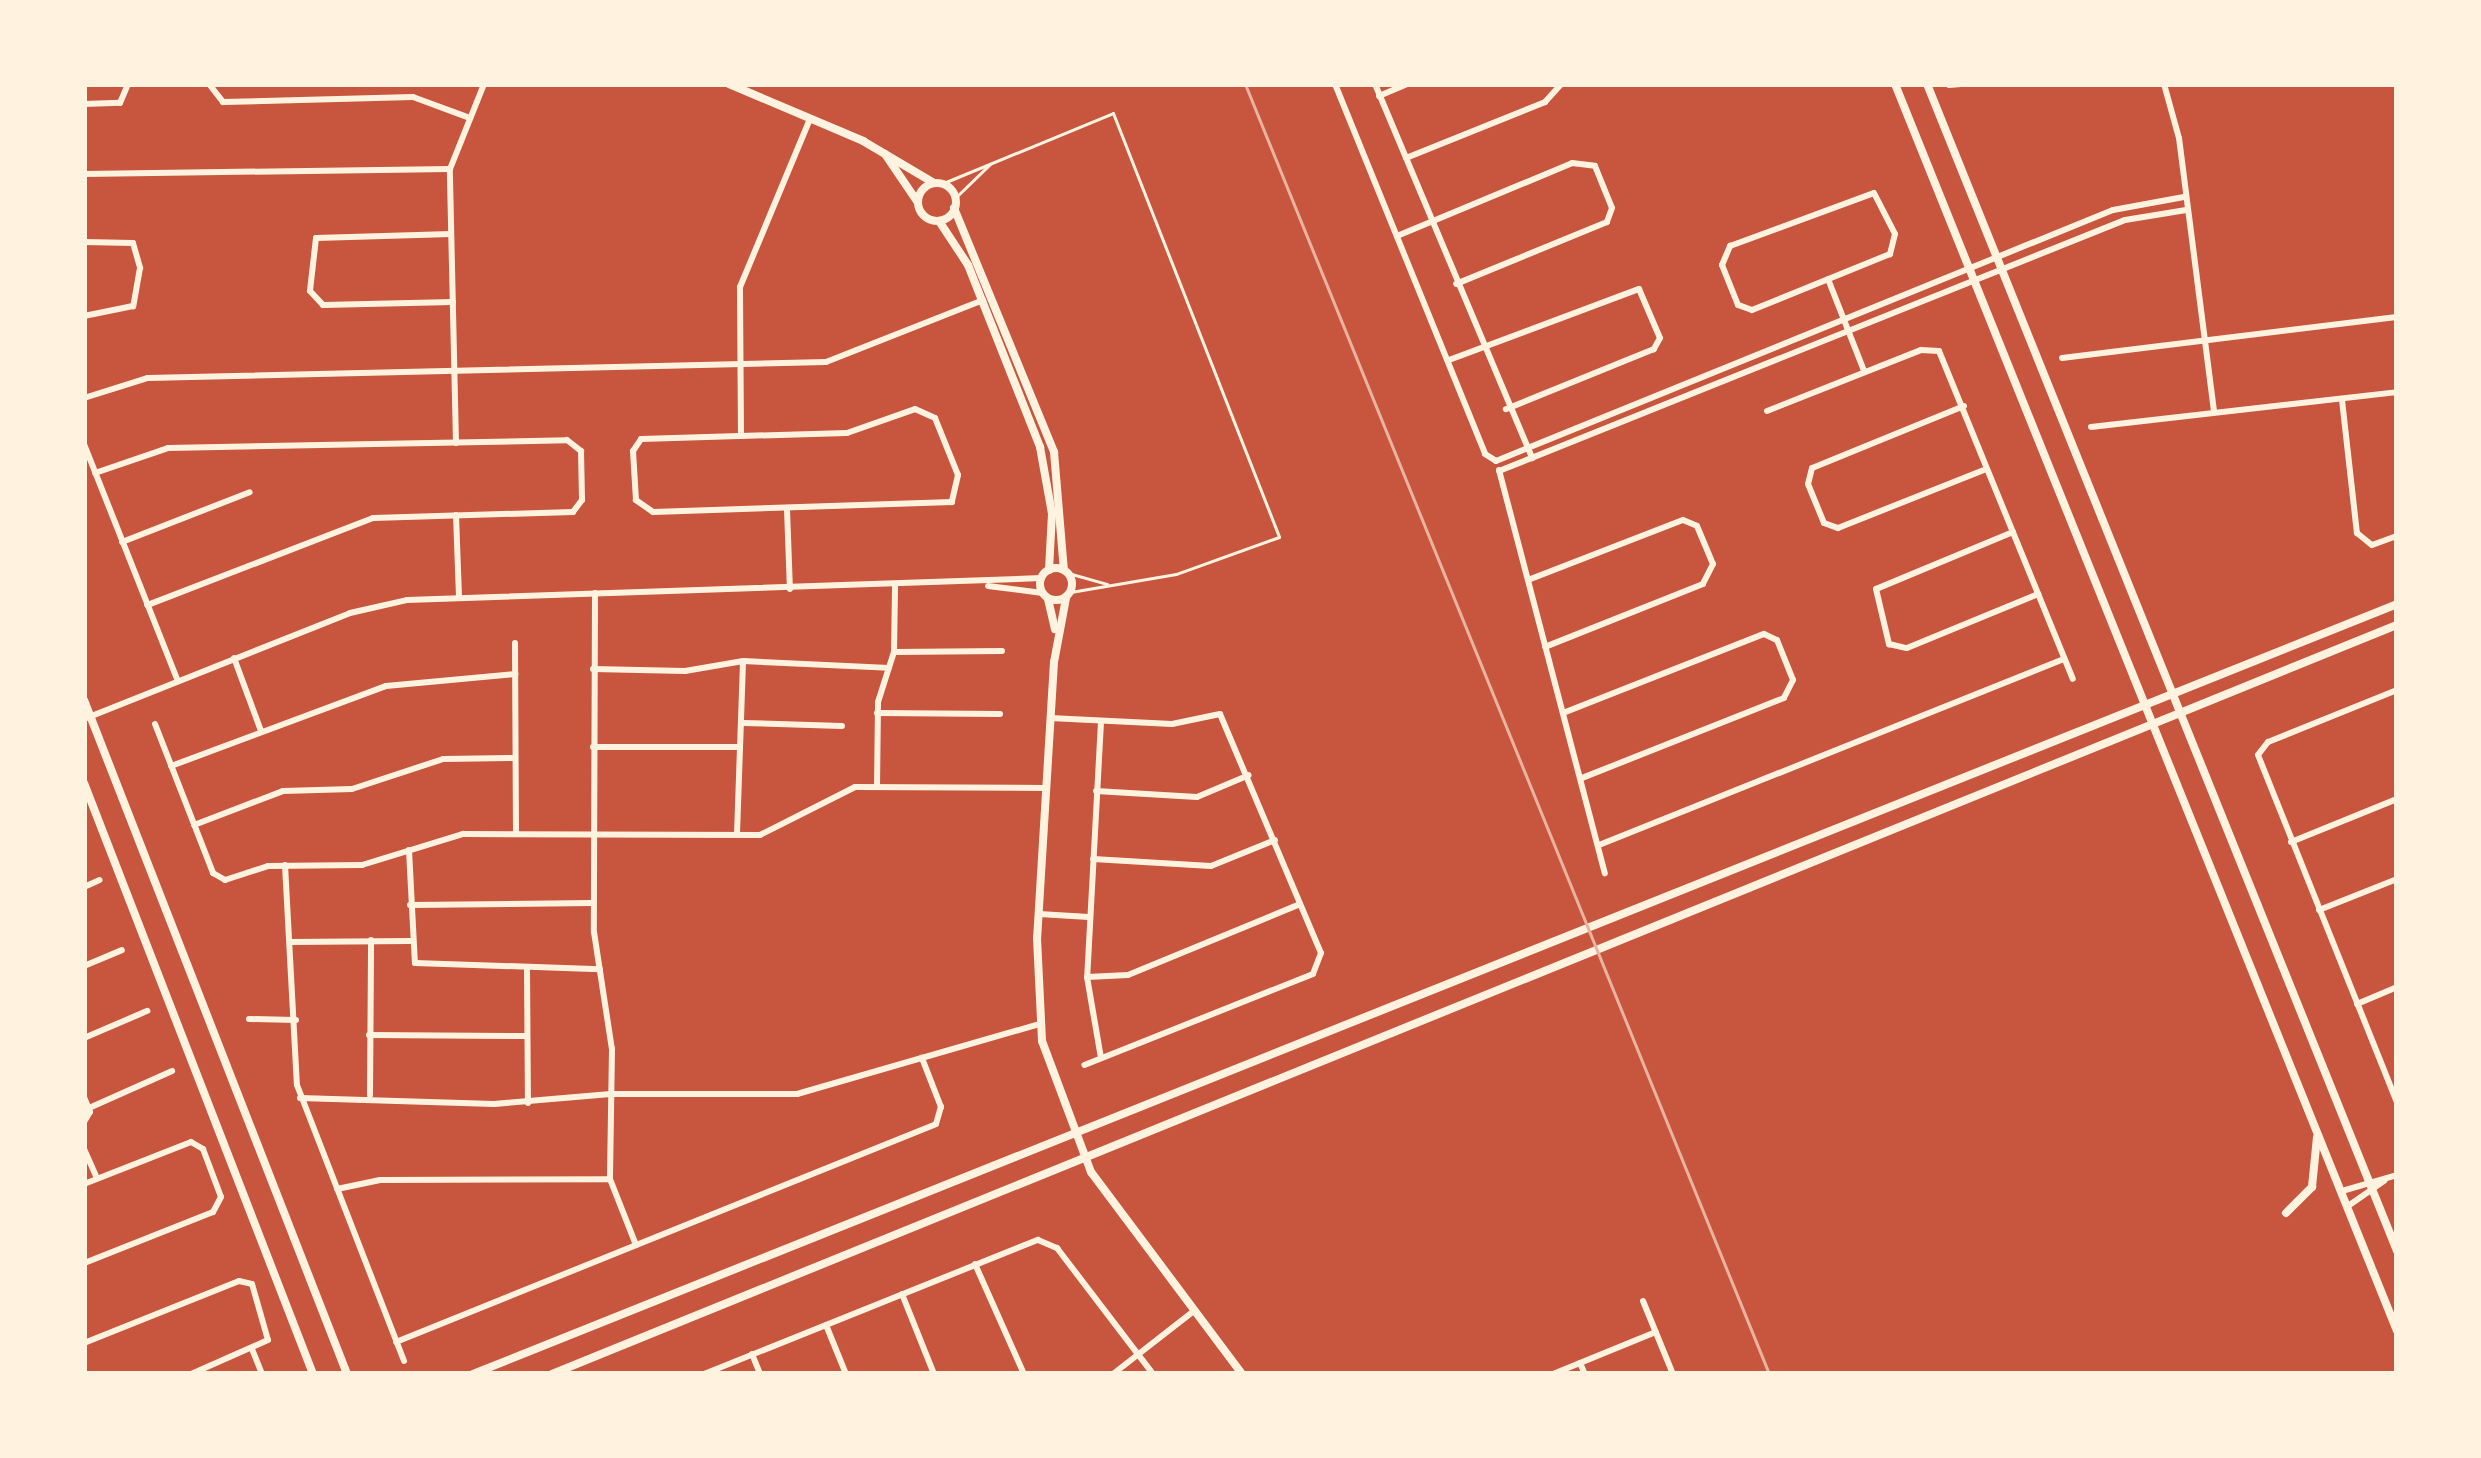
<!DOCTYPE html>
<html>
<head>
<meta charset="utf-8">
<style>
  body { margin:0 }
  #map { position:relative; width:2481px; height:1458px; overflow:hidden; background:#c8553d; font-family:"Work Sans",sans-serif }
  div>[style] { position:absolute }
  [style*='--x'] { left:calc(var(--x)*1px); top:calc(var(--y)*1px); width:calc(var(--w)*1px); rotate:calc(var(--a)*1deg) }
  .service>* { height:3px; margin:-1.5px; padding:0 1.5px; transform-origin:1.5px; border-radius:1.5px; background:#fff3e0 }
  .minor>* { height:6px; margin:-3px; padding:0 3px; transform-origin:3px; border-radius:3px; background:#fff3e0 }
  .tertiary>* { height:8px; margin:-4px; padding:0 4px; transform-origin:4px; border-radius:4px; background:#fff3e0 }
  .tertiary>.ring { margin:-4px; padding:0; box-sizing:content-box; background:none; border:8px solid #fff3e0; border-radius:50% }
  .secondary>* { height:8px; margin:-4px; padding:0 4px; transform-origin:4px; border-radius:4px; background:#fff3e0 }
  .rail>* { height:3px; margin:-1.5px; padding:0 1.5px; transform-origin:1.5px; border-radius:1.5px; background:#e9b49f }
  span { translate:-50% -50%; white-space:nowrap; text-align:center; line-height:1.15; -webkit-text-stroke:9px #fff3e0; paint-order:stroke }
  .frame { position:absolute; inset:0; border:87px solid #fff3e0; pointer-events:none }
</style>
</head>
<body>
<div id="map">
  <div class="service">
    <div style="--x:941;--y:184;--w:186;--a:-22.4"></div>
    <div style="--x:1113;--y:113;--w:455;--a:68.6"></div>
    <div style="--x:1279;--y:537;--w:109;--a:160.2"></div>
    <div style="--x:1176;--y:574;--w:107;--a:170.3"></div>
    <div style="--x:955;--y:198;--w:49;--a:-44.2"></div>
    <div style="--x:1068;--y:573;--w:41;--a:15.8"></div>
  </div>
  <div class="minor">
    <div style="--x:209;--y:84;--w:23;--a:52"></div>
    <div style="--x:223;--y:102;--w:190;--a:-1.5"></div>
    <div style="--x:413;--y:97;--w:61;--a:20.2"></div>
    <div style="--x:1335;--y:84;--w:399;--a:67.9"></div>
    <div style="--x:1485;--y:454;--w:13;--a:32"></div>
    <div style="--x:1375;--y:84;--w:406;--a:67.2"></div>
    <div style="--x:2164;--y:84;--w:56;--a:74.5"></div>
    <div style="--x:2179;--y:138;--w:277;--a:82.7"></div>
    <div style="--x:1949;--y:85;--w:12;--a:-5"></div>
    <div style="--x:1379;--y:96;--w:30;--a:-23"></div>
    <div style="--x:84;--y:104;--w:36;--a:-2"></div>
    <div style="--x:120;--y:103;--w:21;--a:-67"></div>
    <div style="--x:1406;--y:158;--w:150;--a:-21.9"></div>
    <div style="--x:1545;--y:102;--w:24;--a:-48"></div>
    <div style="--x:84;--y:174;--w:366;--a:-0.8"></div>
    <div style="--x:1874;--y:193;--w:46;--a:62.9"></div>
    <div style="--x:1895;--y:234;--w:21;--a:104"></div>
    <div style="--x:1890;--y:254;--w:149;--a:157.9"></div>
    <div style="--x:1752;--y:310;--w:15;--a:-160"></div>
    <div style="--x:1738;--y:305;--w:43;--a:-111.8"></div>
    <div style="--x:1722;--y:265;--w:21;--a:-67"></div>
    <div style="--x:1730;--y:246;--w:153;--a:-20.2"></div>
    <div style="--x:451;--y:234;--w:135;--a:178.3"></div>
    <div style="--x:316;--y:238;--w:53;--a:96.5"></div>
    <div style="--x:310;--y:291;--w:19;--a:47"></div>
    <div style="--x:323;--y:305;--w:130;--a:-1.3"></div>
    <div style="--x:1397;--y:236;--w:190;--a:-22.6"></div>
    <div style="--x:1572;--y:163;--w:23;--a:7"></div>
    <div style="--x:1595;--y:166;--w:45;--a:68"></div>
    <div style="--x:1612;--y:208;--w:15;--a:110"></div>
    <div style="--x:1607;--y:222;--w:163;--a:157.7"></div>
    <div style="--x:84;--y:242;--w:49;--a:1.2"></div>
    <div style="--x:133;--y:243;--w:26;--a:74"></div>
    <div style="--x:140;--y:268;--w:39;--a:100"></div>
    <div style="--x:133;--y:306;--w:50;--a:168.5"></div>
    <div style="--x:1828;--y:279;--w:99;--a:68.6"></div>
    <div style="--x:2062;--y:358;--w:337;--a:-7"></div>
    <div style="--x:1449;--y:360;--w:203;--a:-20.5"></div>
    <div style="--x:1639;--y:289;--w:53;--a:66.8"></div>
    <div style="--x:1660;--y:338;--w:13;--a:119"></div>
    <div style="--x:1654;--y:349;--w:160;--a:157.9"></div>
    <div style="--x:84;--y:398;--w:67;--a:-17.4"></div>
    <div style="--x:148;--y:378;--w:678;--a:-1.35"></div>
    <div style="--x:826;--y:362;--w:169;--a:-21.5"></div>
    <div style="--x:2342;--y:400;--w:134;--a:83.6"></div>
    <div style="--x:2357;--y:533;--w:19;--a:39"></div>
    <div style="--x:2372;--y:545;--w:27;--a:-20"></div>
    <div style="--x:1964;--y:406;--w:164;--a:157.8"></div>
    <div style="--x:1812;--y:468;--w:16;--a:104"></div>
    <div style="--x:1808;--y:484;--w:42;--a:67.7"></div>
    <div style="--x:1824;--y:523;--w:15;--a:20"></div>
    <div style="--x:1838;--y:528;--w:159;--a:-21.7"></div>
    <div style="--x:915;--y:409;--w:22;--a:24"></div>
    <div style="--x:935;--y:418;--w:61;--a:68"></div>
    <div style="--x:958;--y:475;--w:28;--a:103"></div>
    <div style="--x:952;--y:502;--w:299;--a:178.1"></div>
    <div style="--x:653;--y:512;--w:21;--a:-145"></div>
    <div style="--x:636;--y:500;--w:49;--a:-93.5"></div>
    <div style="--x:633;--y:451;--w:14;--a:-56"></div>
    <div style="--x:641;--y:439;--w:206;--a:-1.7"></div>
    <div style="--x:847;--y:433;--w:72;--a:-19.4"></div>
    <div style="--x:1767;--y:411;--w:166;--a:-21.6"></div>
    <div style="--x:1921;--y:350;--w:18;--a:3"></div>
    <div style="--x:1939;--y:351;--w:354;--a:67.8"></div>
    <div style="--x:2091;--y:427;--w:308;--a:-6.5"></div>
    <div style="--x:741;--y:436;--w:149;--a:-90.4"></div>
    <div style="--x:740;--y:287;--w:182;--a:-67.4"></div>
    <div style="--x:456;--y:443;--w:274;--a:-91.3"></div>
    <div style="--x:450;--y:169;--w:92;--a:-68.2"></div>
    <div style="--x:84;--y:444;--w:253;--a:68.4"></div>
    <div style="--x:1496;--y:461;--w:666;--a:-22.14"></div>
    <div style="--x:2113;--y:210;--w:72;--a:-10.4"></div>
    <div style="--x:1499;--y:470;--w:417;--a:75.3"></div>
    <div style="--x:1499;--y:471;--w:674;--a:-21.85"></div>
    <div style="--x:2125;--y:220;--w:62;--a:-9.3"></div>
    <div style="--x:95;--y:473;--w:77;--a:-18.9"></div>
    <div style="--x:168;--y:448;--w:399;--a:-1.1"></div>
    <div style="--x:567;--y:440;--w:18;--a:38"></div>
    <div style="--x:581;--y:451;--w:49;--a:88.8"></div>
    <div style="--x:582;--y:500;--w:15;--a:127"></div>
    <div style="--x:573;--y:512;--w:200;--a:178.3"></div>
    <div style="--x:373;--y:518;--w:242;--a:158.9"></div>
    <div style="--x:787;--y:509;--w:80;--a:87.9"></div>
    <div style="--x:456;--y:515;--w:81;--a:87.9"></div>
    <div style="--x:2013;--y:532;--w:148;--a:157.4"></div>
    <div style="--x:1876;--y:589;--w:57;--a:76.7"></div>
    <div style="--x:1889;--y:644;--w:18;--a:13"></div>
    <div style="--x:1907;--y:648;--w:142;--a:-22.4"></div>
    <div style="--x:122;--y:542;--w:137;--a:-21.3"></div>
    <div style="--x:1528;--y:580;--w:166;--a:-21.2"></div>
    <div style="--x:1683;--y:520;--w:15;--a:23"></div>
    <div style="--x:1697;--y:526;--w:41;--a:67.2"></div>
    <div style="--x:1713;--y:564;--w:22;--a:117"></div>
    <div style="--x:1703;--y:584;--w:170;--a:158.3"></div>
    <div style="--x:988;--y:586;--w:55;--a:7.3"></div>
    <div style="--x:595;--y:593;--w:339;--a:90.2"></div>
    <div style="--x:594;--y:932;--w:118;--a:81.3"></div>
    <div style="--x:612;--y:1049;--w:130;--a:90.9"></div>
    <div style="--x:610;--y:1179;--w:71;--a:68.5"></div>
    <div style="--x:515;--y:643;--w:189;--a:89.7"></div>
    <div style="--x:894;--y:652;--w:108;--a:-0.5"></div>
    <div style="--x:234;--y:658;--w:78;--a:69.7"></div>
    <div style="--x:593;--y:669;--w:92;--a:1.2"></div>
    <div style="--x:685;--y:671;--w:59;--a:-9.8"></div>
    <div style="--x:743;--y:661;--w:146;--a:2.7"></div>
    <div style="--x:2397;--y:690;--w:139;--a:158"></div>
    <div style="--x:2268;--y:742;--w:16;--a:128"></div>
    <div style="--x:2258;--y:755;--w:375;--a:68.2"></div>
    <div style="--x:877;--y:713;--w:123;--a:0.5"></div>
    <div style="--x:1563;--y:713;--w:216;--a:-21.5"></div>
    <div style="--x:1764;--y:634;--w:14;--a:25"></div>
    <div style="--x:1777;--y:640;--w:43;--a:68.2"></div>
    <div style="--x:1793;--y:680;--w:20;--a:117"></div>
    <div style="--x:1784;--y:698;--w:217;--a:158.4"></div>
    <div style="--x:1050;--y:718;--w:122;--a:2.8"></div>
    <div style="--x:1172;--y:724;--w:49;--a:-11.8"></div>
    <div style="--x:1220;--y:714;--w:259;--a:67.1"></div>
    <div style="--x:1321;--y:953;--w:22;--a:111"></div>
    <div style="--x:1313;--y:974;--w:246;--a:158.3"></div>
    <div style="--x:84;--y:719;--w:286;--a:-21.7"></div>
    <div style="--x:350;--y:613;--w:58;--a:-12.8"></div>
    <div style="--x:407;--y:600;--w:635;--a:-1.98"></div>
    <div style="--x:1101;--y:722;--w:255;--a:93.1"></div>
    <div style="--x:1087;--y:977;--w:82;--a:80.2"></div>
    <div style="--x:743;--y:723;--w:99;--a:1.7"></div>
    <div style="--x:155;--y:724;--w:160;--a:68.7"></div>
    <div style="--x:213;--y:873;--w:14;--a:30"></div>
    <div style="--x:225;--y:880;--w:45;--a:-18"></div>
    <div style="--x:268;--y:866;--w:94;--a:-0.6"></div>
    <div style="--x:362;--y:865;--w:106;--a:-17.1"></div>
    <div style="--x:463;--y:834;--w:297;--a:0.2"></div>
    <div style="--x:760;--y:835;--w:106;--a:-26.8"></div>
    <div style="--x:855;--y:787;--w:191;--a:0.3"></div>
    <div style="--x:593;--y:747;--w:146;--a:0"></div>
    <div style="--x:171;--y:766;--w:229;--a:-20.4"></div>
    <div style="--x:386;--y:686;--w:130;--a:-5.3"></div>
    <div style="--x:877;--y:787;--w:85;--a:-89.3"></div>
    <div style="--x:878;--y:702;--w:52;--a:-72.3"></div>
    <div style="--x:894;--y:652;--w:65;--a:-89.1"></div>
    <div style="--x:1096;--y:791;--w:101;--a:3.4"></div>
    <div style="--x:1197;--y:797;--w:56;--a:-22.9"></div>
    <div style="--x:194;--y:825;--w:95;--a:-20.9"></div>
    <div style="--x:283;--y:791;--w:69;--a:-1.7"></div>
    <div style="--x:352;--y:789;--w:96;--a:-18.2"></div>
    <div style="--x:443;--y:759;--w:72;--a:-0.8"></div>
    <div style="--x:737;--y:834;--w:173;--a:-88"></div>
    <div style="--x:2291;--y:842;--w:114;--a:-22.1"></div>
    <div style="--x:1599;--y:845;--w:500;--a:-21.8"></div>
    <div style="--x:409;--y:850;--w:113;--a:87"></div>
    <div style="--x:415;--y:963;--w:185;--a:1.9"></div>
    <div style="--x:1093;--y:859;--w:118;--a:3.4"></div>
    <div style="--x:1211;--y:866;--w:69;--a:-22.1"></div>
    <div style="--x:285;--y:865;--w:220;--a:86.9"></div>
    <div style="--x:297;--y:1085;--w:296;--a:68.8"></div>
    <div style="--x:84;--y:887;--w:17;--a:-24"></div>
    <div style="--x:410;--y:905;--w:182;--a:-0.6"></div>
    <div style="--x:2319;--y:910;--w:84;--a:-21.7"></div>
    <div style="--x:1039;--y:914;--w:50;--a:3.4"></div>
    <div style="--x:290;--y:942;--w:120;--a:-0.5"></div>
    <div style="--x:84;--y:966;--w:41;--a:-22.8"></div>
    <div style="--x:527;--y:967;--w:136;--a:89.6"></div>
    <div style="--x:1087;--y:977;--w:41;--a:-2.8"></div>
    <div style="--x:1128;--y:975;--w:186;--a:-22.4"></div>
    <div style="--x:2357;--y:1004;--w:43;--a:-23"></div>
    <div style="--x:249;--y:1019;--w:47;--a:1.2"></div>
    <div style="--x:369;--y:1035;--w:158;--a:0.4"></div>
    <div style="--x:84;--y:1038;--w:69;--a:-23.2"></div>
    <div style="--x:370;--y:1095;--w:155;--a:-89.6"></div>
    <div style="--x:84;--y:1097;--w:16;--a:68"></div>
    <div style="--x:90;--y:1112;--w:12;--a:121"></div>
    <div style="--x:300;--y:1098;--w:194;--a:1.8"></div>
    <div style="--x:494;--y:1104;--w:117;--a:-4.9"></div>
    <div style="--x:611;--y:1094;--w:186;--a:0"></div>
    <div style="--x:797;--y:1094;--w:252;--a:-16.1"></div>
    <div style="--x:89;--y:1108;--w:91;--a:-24"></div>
    <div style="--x:84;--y:1149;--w:32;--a:66"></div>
    <div style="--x:84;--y:1184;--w:115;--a:-21.4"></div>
    <div style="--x:191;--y:1142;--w:14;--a:30"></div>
    <div style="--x:203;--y:1149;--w:51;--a:69.4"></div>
    <div style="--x:221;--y:1197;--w:17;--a:118"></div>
    <div style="--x:213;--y:1212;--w:139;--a:158.4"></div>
    <div style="--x:337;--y:1189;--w:44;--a:-11.8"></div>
    <div style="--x:380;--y:1180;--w:230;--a:-0.2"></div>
    <div style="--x:2342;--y:1191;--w:57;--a:-16.2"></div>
    <div style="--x:2348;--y:1206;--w:44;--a:-34.8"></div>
    <div style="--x:975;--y:1264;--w:120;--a:66"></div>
    <div style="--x:902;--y:1294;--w:86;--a:68.2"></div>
    <div style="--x:1643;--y:1301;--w:79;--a:67.7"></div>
    <div style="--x:826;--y:1325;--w:53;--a:67.8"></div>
    <div style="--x:396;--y:1342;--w:582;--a:-21.98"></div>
    <div style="--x:936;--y:1124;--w:18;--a:-74"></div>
    <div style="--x:941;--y:1107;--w:53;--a:-111.2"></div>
    <div style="--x:84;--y:1343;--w:167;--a:-21.8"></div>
    <div style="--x:239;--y:1281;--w:13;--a:13"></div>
    <div style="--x:252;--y:1284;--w:58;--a:74.1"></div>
    <div style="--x:268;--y:1340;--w:84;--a:156.2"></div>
    <div style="--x:252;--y:1349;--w:27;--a:68"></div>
    <div style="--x:752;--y:1354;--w:22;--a:68"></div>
    <div style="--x:1580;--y:1363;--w:12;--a:66"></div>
    <div style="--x:704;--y:1374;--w:360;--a:-21.9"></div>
    <div style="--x:1038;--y:1240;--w:21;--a:23"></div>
    <div style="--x:1057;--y:1248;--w:158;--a:52.7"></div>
    <div style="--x:1113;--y:1374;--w:103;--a:-37.9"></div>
    <div style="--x:1553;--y:1374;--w:111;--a:-22.2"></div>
  </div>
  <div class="tertiary">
    <div style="--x:729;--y:84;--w:146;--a:23"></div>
    <div style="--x:863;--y:141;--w:82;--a:30.6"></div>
    <div style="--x:885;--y:154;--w:57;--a:55.8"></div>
    <div class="ring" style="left:918px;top:183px;width:30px;height:30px"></div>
    <div style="--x:954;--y:208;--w:264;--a:67.7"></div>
    <div style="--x:1054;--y:452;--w:118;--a:85.2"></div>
    <div style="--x:939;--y:221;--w:53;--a:56.6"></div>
    <div style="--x:968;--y:265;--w:196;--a:68.4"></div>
    <div style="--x:1040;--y:447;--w:68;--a:79.8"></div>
    <div style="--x:1052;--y:514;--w:56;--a:93.1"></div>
    <div class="ring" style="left:1040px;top:568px;width:24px;height:24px"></div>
    <div style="--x:1066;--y:598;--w:65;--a:100.6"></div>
    <div style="--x:1054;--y:662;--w:277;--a:93.5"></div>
    <div style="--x:1037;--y:938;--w:103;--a:87.2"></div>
    <div style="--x:1042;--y:1041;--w:140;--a:69.5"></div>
    <div style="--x:1091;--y:1172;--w:252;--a:53.2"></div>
    <div style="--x:1048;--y:599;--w:31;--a:77"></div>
  </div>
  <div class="secondary">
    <div style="--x:1895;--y:84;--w:1344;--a:68.07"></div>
    <div style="--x:1927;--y:84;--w:1258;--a:68.06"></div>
    <div style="--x:84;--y:700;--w:723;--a:68.68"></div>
    <div style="--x:84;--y:783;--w:634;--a:68.82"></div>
    <div style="--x:2286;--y:1213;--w:37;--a:-45"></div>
    <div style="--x:2312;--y:1187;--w:50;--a:-84.3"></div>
    <div style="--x:473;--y:1374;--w:2072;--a:-21.81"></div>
    <div style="--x:552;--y:1374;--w:1991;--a:-22.1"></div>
  </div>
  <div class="rail">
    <div style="--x:1245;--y:84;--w:1392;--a:67.89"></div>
  </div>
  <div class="frame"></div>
</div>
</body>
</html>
